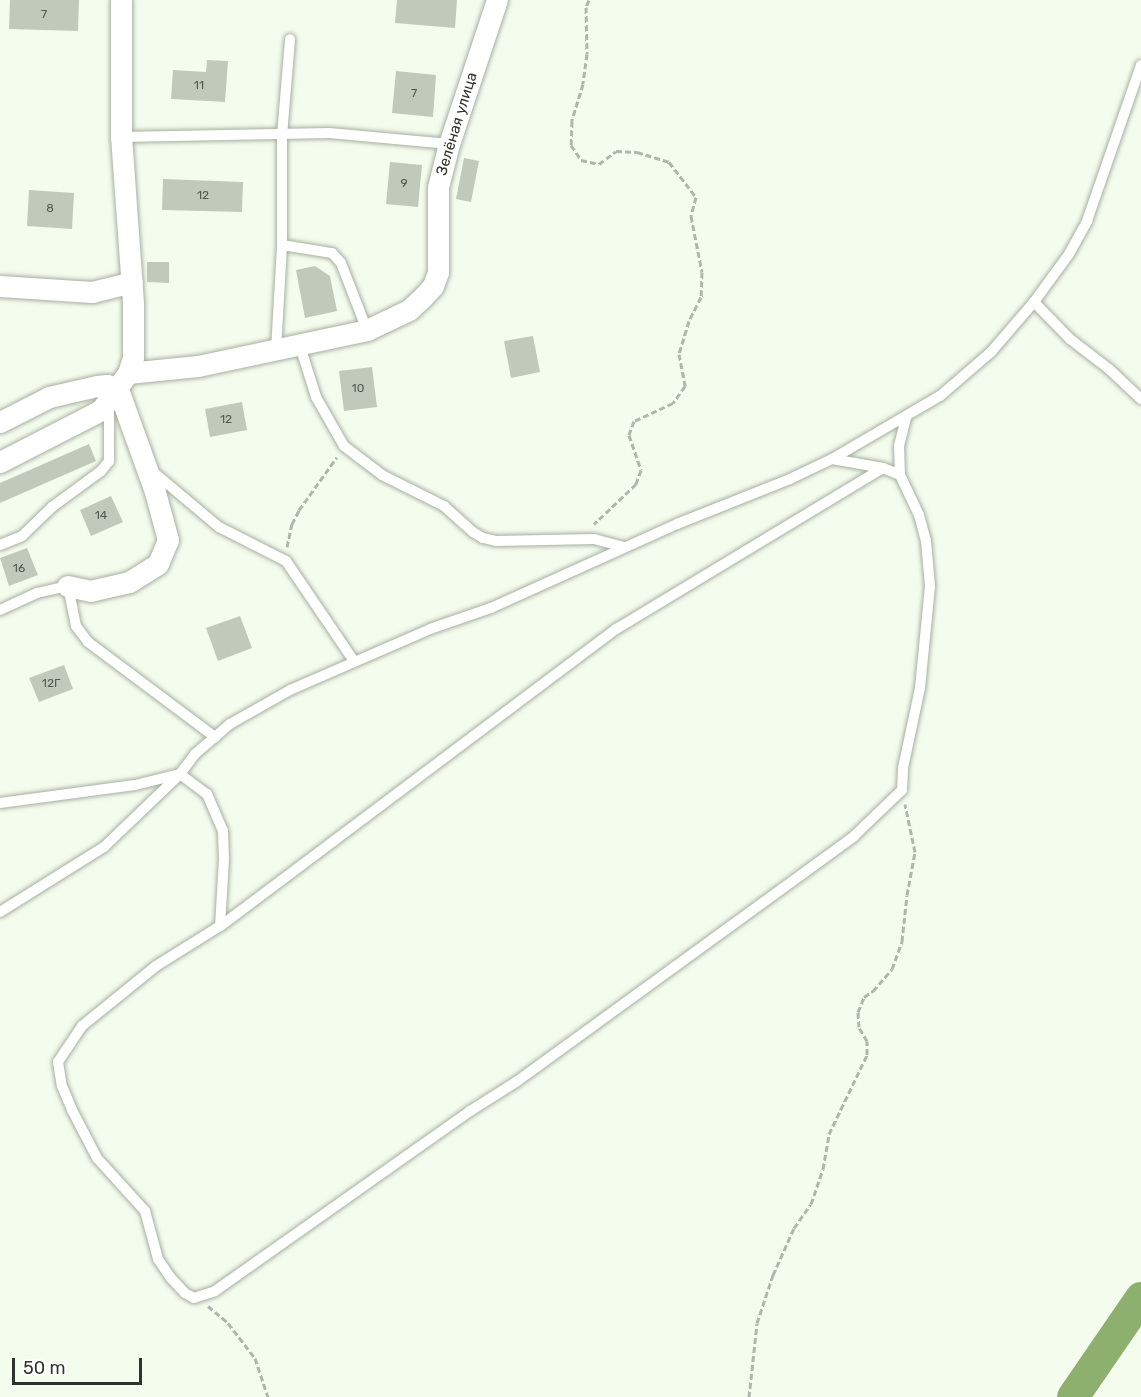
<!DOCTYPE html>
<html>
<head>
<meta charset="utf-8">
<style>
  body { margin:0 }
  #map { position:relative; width:1141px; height:1397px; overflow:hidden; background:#f4fcee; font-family:Rubik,sans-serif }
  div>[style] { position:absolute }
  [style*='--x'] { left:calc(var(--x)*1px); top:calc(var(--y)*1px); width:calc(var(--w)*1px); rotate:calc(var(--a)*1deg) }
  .river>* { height:32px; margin:-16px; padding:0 16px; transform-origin:16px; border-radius:16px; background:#8eb06e }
  .building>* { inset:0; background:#c1c9bb }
  .path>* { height:3px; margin-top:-1.5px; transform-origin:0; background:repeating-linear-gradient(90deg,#b0b6ab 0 6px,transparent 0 9px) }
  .roads { filter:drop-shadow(0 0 2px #a7afa1) drop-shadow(0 0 2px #a7afa1) }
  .service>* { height:10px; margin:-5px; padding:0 5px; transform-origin:5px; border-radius:5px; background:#fff }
  .minor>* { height:21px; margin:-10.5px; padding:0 10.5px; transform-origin:10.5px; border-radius:10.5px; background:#fff }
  span { translate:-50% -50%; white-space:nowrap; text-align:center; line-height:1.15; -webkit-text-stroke:5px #fff; paint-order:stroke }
  .number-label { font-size:12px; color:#555951 }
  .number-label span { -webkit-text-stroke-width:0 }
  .street-label { font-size:15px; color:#31342e }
  .scale { position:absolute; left:12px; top:1358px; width:130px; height:27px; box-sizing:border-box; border:3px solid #31342e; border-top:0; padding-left:8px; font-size:18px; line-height:21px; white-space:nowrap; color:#31342e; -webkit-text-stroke:4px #fff; paint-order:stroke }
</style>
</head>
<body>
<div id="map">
  <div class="river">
    <div style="--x:1073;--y:1397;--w:120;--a:-55.5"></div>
  </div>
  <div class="building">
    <div style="clip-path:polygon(10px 0,79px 0,78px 31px,9px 29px)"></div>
    <div style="clip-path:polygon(397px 0,457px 0,455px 28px,395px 23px)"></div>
    <div style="clip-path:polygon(207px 60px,228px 61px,225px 102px,171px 99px,173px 70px,206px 72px)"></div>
    <div style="clip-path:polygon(396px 71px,436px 75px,433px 117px,392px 113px)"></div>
    <div style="clip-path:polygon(464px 158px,479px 161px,471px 202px,456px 199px)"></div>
    <div style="clip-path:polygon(390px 162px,422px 165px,418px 207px,386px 204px)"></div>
    <div style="clip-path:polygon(163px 179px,243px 182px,242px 212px,162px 210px)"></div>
    <div style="clip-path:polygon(29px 190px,74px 193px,72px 229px,27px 226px)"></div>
    <div style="clip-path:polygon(147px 262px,169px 262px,169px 283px,147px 282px)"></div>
    <div style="clip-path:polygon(315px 266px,330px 276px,337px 311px,305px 318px,296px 270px)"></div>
    <div style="clip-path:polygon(533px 336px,540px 372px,511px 378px,504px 341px)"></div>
    <div style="clip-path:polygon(372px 367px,377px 407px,344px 411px,339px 371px)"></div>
    <div style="clip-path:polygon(242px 402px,247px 430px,210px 437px,205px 409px)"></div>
    <div style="clip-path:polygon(89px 444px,96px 461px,0 503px,0 483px)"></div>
    <div style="clip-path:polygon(111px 496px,123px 522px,91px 536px,80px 510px)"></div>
    <div style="clip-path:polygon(27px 548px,38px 575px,9px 586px,0 558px)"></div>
    <div style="clip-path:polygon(240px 616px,252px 648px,218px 661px,206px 628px)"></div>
    <div style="clip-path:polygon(64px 665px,73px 689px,39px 702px,29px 678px)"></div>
  </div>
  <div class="path">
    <div style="--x:589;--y:0;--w:8;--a:113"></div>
    <div style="--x:586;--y:7;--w:47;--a:88.8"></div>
    <div style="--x:587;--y:54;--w:30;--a:98"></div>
    <div style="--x:583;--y:84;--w:39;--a:107"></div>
    <div style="--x:572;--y:121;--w:24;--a:92"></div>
    <div style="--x:571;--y:145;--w:18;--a:56"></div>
    <div style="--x:581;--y:160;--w:18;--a:13"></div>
    <div style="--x:599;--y:164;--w:21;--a:-37"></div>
    <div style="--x:616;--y:151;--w:21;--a:3"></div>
    <div style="--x:637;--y:152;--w:34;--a:17"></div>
    <div style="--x:669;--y:162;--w:44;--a:52.4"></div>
    <div style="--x:696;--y:197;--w:20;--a:105"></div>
    <div style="--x:691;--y:216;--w:57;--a:78.9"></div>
    <div style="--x:702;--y:272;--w:25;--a:92"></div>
    <div style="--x:701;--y:297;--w:27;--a:117"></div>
    <div style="--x:689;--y:321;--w:34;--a:107"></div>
    <div style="--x:679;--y:354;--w:33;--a:79"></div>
    <div style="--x:685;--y:386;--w:21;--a:125"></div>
    <div style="--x:673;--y:403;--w:43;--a:155.2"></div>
    <div style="--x:634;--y:421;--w:15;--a:110"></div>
    <div style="--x:629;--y:435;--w:37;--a:71"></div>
    <div style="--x:641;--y:470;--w:15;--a:110"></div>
    <div style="--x:636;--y:484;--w:58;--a:136.4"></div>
    <div style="--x:287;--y:547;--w:24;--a:-78"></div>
    <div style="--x:292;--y:524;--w:16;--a:-63"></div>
    <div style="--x:299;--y:510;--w:65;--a:-54.4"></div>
    <div style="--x:208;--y:1306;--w:26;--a:40"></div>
    <div style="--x:228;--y:1323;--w:44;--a:52.4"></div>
    <div style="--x:255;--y:1358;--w:41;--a:71.6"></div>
    <div style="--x:749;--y:1397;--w:74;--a:-83.8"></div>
    <div style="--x:757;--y:1323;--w:51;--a:-71.6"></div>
    <div style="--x:773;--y:1275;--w:51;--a:-65.9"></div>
    <div style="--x:794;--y:1228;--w:29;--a:-55"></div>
    <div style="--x:811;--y:1204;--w:37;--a:-71"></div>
    <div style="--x:823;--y:1169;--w:36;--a:-80"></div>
    <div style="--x:829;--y:1134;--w:88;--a:-64.3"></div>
    <div style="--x:867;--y:1055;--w:14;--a:-90"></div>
    <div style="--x:867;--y:1041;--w:16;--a:-120"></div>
    <div style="--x:859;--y:1027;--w:15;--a:-94"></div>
    <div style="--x:858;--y:1012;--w:16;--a:-68"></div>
    <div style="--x:864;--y:997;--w:11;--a:-34"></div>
    <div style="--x:873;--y:991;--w:29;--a:-49"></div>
    <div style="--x:892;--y:969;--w:30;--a:-70"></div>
    <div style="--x:902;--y:941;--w:46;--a:-83.8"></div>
    <div style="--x:907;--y:895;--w:44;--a:-79.5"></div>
    <div style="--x:915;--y:852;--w:49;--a:-101.8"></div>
  </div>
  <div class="roads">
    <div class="service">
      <div style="--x:121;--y:137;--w:208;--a:-1.1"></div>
      <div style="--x:329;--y:133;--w:121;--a:5.2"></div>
      <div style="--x:282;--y:245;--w:51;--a:9.1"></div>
      <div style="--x:332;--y:253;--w:13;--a:48"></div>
      <div style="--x:341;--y:263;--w:72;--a:68.8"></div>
      <div style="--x:1034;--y:302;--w:52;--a:45.8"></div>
      <div style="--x:1070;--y:339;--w:49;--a:37.6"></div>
      <div style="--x:1109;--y:369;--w:44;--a:43.2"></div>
      <div style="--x:299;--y:343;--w:57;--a:72.5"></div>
      <div style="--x:316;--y:397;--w:56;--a:60.3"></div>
      <div style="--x:344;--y:446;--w:48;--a:37.3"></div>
      <div style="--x:382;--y:475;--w:69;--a:26.6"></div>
      <div style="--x:444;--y:506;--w:39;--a:42"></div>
      <div style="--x:473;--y:532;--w:12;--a:31"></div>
      <div style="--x:483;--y:538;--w:13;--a:13"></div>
      <div style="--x:496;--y:541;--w:98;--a:-1.2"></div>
      <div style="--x:594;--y:539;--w:31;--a:15"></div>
      <div style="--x:276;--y:350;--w:105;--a:-86.7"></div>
      <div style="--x:282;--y:245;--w:110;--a:-90"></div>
      <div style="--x:282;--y:135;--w:96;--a:-85.2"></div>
      <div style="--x:832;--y:459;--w:52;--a:10"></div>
      <div style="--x:883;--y:468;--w:18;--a:22"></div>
      <div style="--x:883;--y:468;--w:312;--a:148.9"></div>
      <div style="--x:616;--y:629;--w:495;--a:143.1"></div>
      <div style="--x:220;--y:926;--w:75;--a:148"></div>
      <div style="--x:156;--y:966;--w:95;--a:141"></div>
      <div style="--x:82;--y:1026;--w:43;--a:123.7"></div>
      <div style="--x:58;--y:1062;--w:24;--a:81"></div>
      <div style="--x:62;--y:1086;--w:26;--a:67"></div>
      <div style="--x:72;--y:1110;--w:54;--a:62.5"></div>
      <div style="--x:97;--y:1158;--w:72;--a:47.8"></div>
      <div style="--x:145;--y:1211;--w:50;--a:74.8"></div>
      <div style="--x:158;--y:1259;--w:22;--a:56"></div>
      <div style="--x:170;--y:1277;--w:22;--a:47"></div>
      <div style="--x:185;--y:1293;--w:10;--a:29"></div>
      <div style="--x:194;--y:1298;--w:22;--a:-18"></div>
      <div style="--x:215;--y:1291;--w:312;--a:-35.2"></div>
      <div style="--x:470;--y:1111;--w:54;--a:-32.2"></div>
      <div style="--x:516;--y:1082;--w:418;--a:-36"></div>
      <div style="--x:854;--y:836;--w:66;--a:-43.8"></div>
      <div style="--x:902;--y:790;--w:22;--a:-87"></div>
      <div style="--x:903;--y:768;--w:82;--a:-78"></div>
      <div style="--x:920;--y:688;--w:102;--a:-84.4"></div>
      <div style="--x:930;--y:586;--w:45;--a:-95.1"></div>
      <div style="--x:926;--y:541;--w:27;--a:-105"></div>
      <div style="--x:919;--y:515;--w:44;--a:-115.4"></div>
      <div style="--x:900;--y:475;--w:29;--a:-92"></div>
      <div style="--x:899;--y:446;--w:30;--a:-76"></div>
      <div style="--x:151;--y:470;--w:89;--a:40"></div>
      <div style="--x:219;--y:527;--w:75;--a:26.9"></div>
      <div style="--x:286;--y:561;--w:121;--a:55.8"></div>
      <div style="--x:0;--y:545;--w:24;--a:-22"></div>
      <div style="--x:22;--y:536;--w:42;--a:-44"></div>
      <div style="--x:52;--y:507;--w:61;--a:-36.3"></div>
      <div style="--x:101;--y:471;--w:13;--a:-51"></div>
      <div style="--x:109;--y:461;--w:59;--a:-90"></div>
      <div style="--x:0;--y:610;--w:41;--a:-24.7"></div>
      <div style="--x:37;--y:593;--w:32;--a:-13"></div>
      <div style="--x:68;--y:586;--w:41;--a:78.7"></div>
      <div style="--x:76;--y:626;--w:20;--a:53"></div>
      <div style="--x:88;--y:642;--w:159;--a:36.8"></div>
      <div style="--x:0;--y:803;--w:136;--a:-7.6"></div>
      <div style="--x:135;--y:785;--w:46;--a:-13.7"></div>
      <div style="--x:180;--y:774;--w:34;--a:37"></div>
      <div style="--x:207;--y:794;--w:40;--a:66.6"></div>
      <div style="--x:223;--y:831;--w:28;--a:88"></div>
      <div style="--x:224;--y:859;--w:67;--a:93.4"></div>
      <div style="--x:0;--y:912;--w:123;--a:-32"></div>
      <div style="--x:104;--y:847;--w:105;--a:-43.8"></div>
      <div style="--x:180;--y:774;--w:25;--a:-53"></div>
      <div style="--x:195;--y:754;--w:46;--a:-40.6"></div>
      <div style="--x:230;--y:724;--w:69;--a:-29.5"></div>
      <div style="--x:290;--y:690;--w:153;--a:-23.5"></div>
      <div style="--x:430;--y:629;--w:65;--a:-19"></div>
      <div style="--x:491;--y:608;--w:204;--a:-24.3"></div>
      <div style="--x:677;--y:524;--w:122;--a:-21.7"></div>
      <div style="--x:790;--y:479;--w:47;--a:-25.5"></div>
      <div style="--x:832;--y:459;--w:125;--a:-30.3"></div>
      <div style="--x:940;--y:396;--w:67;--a:-40.8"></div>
      <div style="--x:991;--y:352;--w:66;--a:-49.3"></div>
      <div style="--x:1034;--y:302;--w:59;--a:-53.9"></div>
      <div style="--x:1069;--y:254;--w:38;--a:-61"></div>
      <div style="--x:1087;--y:221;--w:165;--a:-70.9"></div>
    </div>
    <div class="minor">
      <div style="--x:0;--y:286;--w:92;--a:3.7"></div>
      <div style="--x:92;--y:292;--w:41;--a:-14"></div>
      <div style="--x:128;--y:373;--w:70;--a:-5.7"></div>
      <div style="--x:198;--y:366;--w:173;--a:-12"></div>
      <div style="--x:367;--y:330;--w:47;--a:-25.5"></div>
      <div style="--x:409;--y:310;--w:19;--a:-43"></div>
      <div style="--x:423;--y:297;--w:15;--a:-48"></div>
      <div style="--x:433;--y:286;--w:15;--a:-70"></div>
      <div style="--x:438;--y:272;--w:85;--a:-90"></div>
      <div style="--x:438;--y:187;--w:44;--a:-75.7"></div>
      <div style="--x:449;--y:144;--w:152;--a:-71.6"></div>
      <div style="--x:0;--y:422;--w:55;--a:-27"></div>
      <div style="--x:49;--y:397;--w:49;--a:-12.9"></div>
      <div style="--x:97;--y:386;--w:10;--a:-6"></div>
      <div style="--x:107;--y:385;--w:12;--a:20"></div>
      <div style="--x:118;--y:389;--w:109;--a:70.2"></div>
      <div style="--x:155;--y:492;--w:50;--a:74.8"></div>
      <div style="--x:168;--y:540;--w:26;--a:113"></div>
      <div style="--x:158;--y:564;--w:34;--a:148"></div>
      <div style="--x:129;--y:582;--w:39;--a:167"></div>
      <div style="--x:91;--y:591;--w:24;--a:-168"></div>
      <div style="--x:0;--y:462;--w:114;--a:-27.2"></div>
      <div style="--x:101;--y:410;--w:46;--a:-53.9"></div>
      <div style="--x:128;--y:373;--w:16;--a:-72"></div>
      <div style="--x:133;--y:358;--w:55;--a:-90"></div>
      <div style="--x:133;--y:303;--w:166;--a:-94.1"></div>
      <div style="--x:121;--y:137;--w:137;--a:-90"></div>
    </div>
  </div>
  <div class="number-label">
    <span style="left:44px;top:15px">7</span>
    <span style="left:199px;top:86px">11</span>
    <span style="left:414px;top:94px">7</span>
    <span style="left:404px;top:184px">9</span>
    <span style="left:203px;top:196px">12</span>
    <span style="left:50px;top:209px">8</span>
    <span style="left:358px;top:389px">10</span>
    <span style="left:226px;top:420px">12</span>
    <span style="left:101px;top:516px">14</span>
    <span style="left:19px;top:569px">16</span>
    <span style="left:51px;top:684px">12Г</span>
  </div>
  <div class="street-label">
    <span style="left:457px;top:124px;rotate:-73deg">Зелёная улица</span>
  </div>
  <div class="scale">50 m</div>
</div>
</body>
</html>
